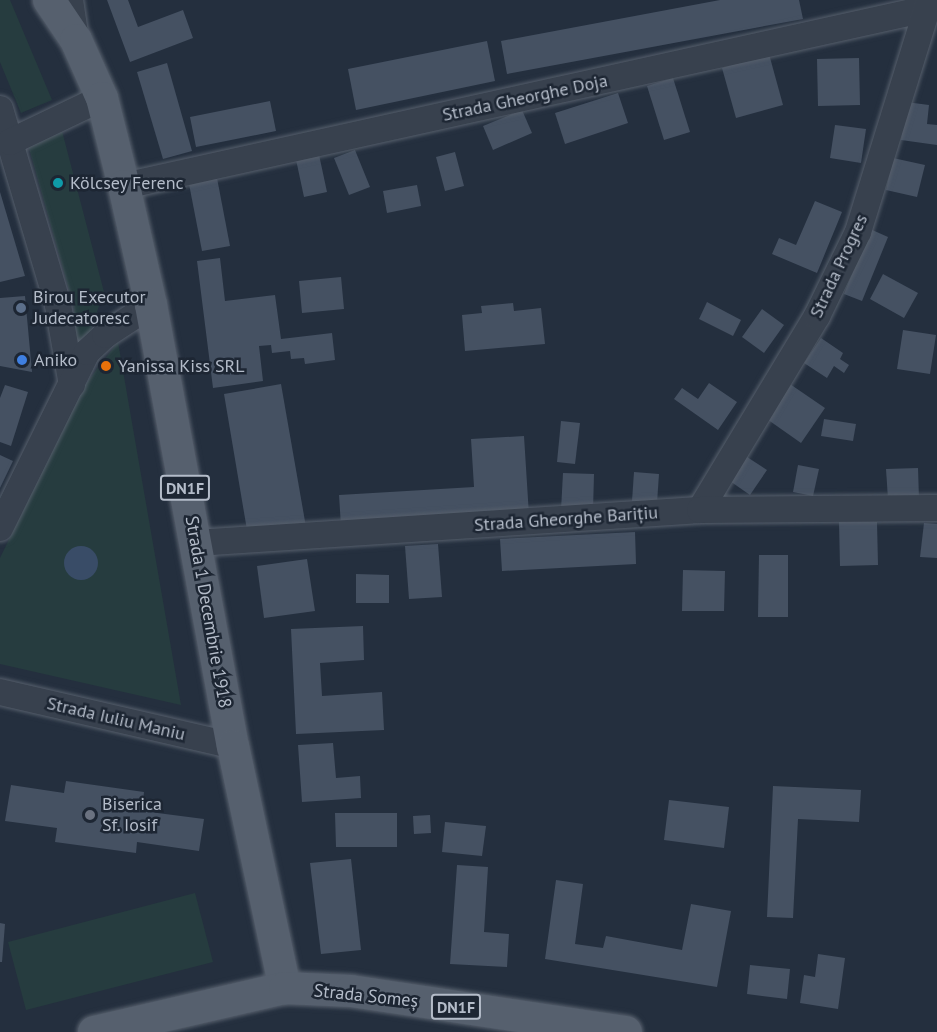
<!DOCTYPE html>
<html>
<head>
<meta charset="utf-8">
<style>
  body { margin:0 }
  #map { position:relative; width:937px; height:1032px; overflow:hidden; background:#242f3e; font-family:"PT Sans",sans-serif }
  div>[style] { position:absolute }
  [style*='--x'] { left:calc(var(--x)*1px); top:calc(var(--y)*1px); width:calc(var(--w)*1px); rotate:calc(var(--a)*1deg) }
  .green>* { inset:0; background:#263c3f }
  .water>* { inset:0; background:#394c67 }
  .round { border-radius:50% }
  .building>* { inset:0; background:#455162 }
  .roads { filter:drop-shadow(0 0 2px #565f6c) drop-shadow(0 0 2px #565f6c) }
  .minor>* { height:26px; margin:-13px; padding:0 13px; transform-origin:13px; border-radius:13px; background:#38414e }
  .major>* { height:32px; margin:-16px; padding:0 16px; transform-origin:16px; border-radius:16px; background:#56606e }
  .dots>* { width:16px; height:16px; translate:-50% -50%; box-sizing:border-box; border:3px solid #1d2633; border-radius:50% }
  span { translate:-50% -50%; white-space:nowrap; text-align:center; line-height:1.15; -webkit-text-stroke:5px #1d2633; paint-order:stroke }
  .shield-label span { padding:2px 4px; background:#1d2633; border:2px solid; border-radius:4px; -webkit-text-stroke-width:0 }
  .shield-label { font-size:16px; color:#b4bcc9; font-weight:700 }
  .street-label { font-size:18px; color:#b4bcc9 }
  .poi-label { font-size:18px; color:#b4bcc9 }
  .left { translate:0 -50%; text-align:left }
</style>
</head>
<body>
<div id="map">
  <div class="green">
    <div style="clip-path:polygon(0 0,10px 0,52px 100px,21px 113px,0 62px)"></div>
    <div style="clip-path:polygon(62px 131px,104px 292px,83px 351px,71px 360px,74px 308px,27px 141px)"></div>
    <div style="clip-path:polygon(118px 342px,181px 705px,0 664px,0 558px,84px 386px)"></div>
    <div style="clip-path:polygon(195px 893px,213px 962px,26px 1010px,8px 942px)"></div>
  </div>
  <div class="water">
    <div class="round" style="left:64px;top:546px;width:34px;height:34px"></div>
  </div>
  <div class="building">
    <div style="clip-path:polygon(107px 0,128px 0,138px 27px,183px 10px,193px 38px,130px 62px)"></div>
    <div style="clip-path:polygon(720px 0,799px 0,803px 19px,507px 74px,501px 41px)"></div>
    <div style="clip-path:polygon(487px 41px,495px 81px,356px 110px,348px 69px)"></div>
    <div style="clip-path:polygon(769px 54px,783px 105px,736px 118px,722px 68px)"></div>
    <div style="clip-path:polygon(859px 58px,860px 105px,818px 106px,817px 59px)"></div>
    <div style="clip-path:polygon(167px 63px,192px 151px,163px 159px,137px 72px)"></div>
    <div style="clip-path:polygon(673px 78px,690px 132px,664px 140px,647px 86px)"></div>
    <div style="clip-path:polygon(618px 93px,628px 123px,565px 144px,555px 113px)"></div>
    <div style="clip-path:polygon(270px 101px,276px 131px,196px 147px,190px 117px)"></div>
    <div style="clip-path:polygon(906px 102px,929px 105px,927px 124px,937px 125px,937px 145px,901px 140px)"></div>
    <div style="clip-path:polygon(522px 110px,532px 133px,493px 150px,483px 126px)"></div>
    <div style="clip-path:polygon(835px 125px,866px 129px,861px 163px,830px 158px)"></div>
    <div style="clip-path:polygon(318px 150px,327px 192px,304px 197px,295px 155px)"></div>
    <div style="clip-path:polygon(355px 150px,370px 187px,349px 195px,334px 158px)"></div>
    <div style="clip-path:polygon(455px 152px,464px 186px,445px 191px,436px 157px)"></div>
    <div style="clip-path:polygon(893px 158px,925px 165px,917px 197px,886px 190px)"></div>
    <div style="clip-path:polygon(217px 178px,230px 246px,202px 251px,189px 184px)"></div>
    <div style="clip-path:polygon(417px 185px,421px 206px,387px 213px,383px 191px)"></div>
    <div style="clip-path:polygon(0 192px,25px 276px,0 282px)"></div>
    <div style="clip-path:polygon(815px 201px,842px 212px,817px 273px,772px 254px,779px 238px,796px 245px)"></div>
    <div style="clip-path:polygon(870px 229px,888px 237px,862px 301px,844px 294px)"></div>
    <div style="clip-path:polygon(220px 258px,225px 301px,275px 295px,281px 339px,332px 333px,335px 360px,305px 364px,304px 358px,291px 359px,290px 351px,272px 353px,271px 345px,259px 346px,263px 381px,213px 388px,197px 261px)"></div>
    <div style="clip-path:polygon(883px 274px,918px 293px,904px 318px,870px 299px)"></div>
    <div style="clip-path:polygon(341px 277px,344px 309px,302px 313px,299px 281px)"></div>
    <div style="clip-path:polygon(25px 296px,32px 372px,0 366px,0 298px)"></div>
    <div style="clip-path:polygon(707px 302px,741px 320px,733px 336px,699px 319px)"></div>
    <div style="clip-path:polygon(513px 303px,514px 311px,541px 308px,545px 344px,465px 351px,462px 315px,482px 313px,481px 306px)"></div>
    <div style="clip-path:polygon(762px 309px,784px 325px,764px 353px,742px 337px)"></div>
    <div style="clip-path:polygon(903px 330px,936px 335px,930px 374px,897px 369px)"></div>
    <div style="clip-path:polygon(821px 338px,843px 353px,840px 359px,849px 365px,844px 373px,834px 366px,827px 378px,804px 363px)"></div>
    <div style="clip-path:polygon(787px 382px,825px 408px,801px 443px,764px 417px)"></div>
    <div style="clip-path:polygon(709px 383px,737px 402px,718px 430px,674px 399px,682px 388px,698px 399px)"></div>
    <div style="clip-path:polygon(281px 384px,306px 527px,248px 536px,224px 394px)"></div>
    <div style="clip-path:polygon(5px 385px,28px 392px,11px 446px,0 442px,0 398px)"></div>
    <div style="clip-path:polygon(824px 419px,856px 424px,853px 441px,821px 436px)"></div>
    <div style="clip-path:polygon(561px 421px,580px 423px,575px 464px,557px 462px)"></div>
    <div style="clip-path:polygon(524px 436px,529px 515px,341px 526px,339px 495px,474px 487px,471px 439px)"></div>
    <div style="clip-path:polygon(0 455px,13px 461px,0 488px)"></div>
    <div style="clip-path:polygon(744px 455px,767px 470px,750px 495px,727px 479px)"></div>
    <div style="clip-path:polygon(798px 465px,819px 469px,813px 496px,793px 492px)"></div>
    <div style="clip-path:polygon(918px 468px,919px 499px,888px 499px,886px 469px)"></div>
    <div style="clip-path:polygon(634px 472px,659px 474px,657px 503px,632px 501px)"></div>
    <div style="clip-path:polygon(563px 473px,594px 474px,593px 511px,561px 510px)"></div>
    <div style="clip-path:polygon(839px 522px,877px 522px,878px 565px,840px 566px)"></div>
    <div style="clip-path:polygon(924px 523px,937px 524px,937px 558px,920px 557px)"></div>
    <div style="clip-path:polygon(635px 532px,636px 564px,502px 571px,500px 539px)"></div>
    <div style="clip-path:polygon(438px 544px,442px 597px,409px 599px,405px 546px)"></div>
    <div style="clip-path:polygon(759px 555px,788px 555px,788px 617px,758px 617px)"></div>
    <div style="clip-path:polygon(307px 559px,315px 611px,264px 618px,257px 566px)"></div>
    <div style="clip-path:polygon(683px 570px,725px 571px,724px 611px,682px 611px)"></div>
    <div style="clip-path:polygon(356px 574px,389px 575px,389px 603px,356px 603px)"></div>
    <div style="clip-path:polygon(363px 626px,364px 660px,320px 663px,322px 696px,382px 692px,384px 730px,296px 734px,291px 629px)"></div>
    <div style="clip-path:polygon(333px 743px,336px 778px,360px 776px,361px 798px,302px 802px,298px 745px)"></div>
    <div style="clip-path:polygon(66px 781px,144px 792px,142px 811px,204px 819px,199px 851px,137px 842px,136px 853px,55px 842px,57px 828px,5px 821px,11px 785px,64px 793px)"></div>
    <div style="clip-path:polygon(773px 786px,861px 790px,859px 822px,798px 819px,793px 918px,767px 917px)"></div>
    <div style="clip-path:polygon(669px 800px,729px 807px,724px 848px,664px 840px)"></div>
    <div style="clip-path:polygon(335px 813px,397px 813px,397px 847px,336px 847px)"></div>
    <div style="clip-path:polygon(430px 815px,431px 833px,414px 834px,413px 816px)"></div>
    <div style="clip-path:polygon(445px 822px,486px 826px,482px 856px,442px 852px)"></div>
    <div style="clip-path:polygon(351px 859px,361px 950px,321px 954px,310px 863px)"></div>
    <div style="clip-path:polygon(457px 865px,488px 867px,484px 932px,509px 934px,507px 967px,450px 964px)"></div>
    <div style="clip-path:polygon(556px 880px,583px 884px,575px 944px,603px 948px,606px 936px,682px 950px,691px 904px,731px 911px,717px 987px,545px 959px)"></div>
    <div style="clip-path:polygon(0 923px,5px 924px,2px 962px,0 962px)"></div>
    <div style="clip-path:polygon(818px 954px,845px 958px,838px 1009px,800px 1003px,804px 975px,815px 977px)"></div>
    <div style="clip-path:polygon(750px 965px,790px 969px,787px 999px,747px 994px)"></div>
  </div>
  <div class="roads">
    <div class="minor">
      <div style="--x:70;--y:0;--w:40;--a:81.5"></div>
      <div style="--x:0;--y:109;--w:204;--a:73.5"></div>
      <div style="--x:58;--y:305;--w:81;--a:80.1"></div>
      <div style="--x:10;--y:142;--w:102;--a:-25.6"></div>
      <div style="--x:124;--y:186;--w:821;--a:-12.45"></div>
      <div style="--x:700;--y:510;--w:227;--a:-58.9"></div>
      <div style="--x:817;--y:316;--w:93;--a:-64"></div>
      <div style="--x:858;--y:232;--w:243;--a:-72.8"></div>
      <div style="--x:0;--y:528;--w:196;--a:-63.7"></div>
      <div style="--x:87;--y:352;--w:25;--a:-43"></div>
      <div style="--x:105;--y:335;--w:55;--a:-33.1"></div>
      <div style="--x:196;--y:543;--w:505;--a:-3.75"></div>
      <div style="--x:700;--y:510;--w:237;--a:-0.5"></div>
      <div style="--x:0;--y:692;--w:239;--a:13"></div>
    </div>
    <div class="major">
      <div style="--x:49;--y:0;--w:48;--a:56"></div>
      <div style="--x:76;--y:40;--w:64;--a:65.9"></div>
      <div style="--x:102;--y:98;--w:91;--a:76"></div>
      <div style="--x:124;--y:186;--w:122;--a:77.2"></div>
      <div style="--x:151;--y:305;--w:449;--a:79.5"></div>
      <div style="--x:233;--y:746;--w:248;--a:77.9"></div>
      <div style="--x:94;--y:1032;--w:196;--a:-13"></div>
      <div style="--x:285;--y:988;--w:66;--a:2.6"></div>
      <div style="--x:351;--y:991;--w:278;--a:8.5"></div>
    </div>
  </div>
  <div class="dots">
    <div style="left:58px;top:183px;background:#0f9aa8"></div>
    <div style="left:21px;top:308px;background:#5c6f8a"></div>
    <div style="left:22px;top:360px;background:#3f7fe0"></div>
    <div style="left:106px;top:366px;background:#e8710a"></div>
    <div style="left:90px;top:815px;background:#6b7280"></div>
  </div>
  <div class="shield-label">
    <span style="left:185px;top:488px">DN1F</span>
    <span style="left:456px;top:1007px">DN1F</span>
  </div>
  <div class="street-label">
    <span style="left:525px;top:98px;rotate:-12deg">Strada Gheorghe Doja</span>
    <span style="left:839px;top:266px;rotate:-65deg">Strada Progres</span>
    <span style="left:566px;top:519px;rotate:-4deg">Strada Gheorghe Barițiu</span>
    <span style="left:208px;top:612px;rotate:80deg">Strada 1 Decembrie 1918</span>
    <span style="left:116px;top:719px;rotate:13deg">Strada Iuliu Maniu</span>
    <span style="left:366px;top:996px;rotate:6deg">Strada Someș</span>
  </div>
  <div class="poi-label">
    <span class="left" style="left:70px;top:183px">Kölcsey Ferenc</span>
    <span class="left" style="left:33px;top:308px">Birou Executor<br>Judecatoresc</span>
    <span class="left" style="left:34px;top:360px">Aniko</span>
    <span class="left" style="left:118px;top:366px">Yanissa Kiss SRL</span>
    <span class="left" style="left:102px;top:815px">Biserica<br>Sf. Iosif</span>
  </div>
</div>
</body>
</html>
